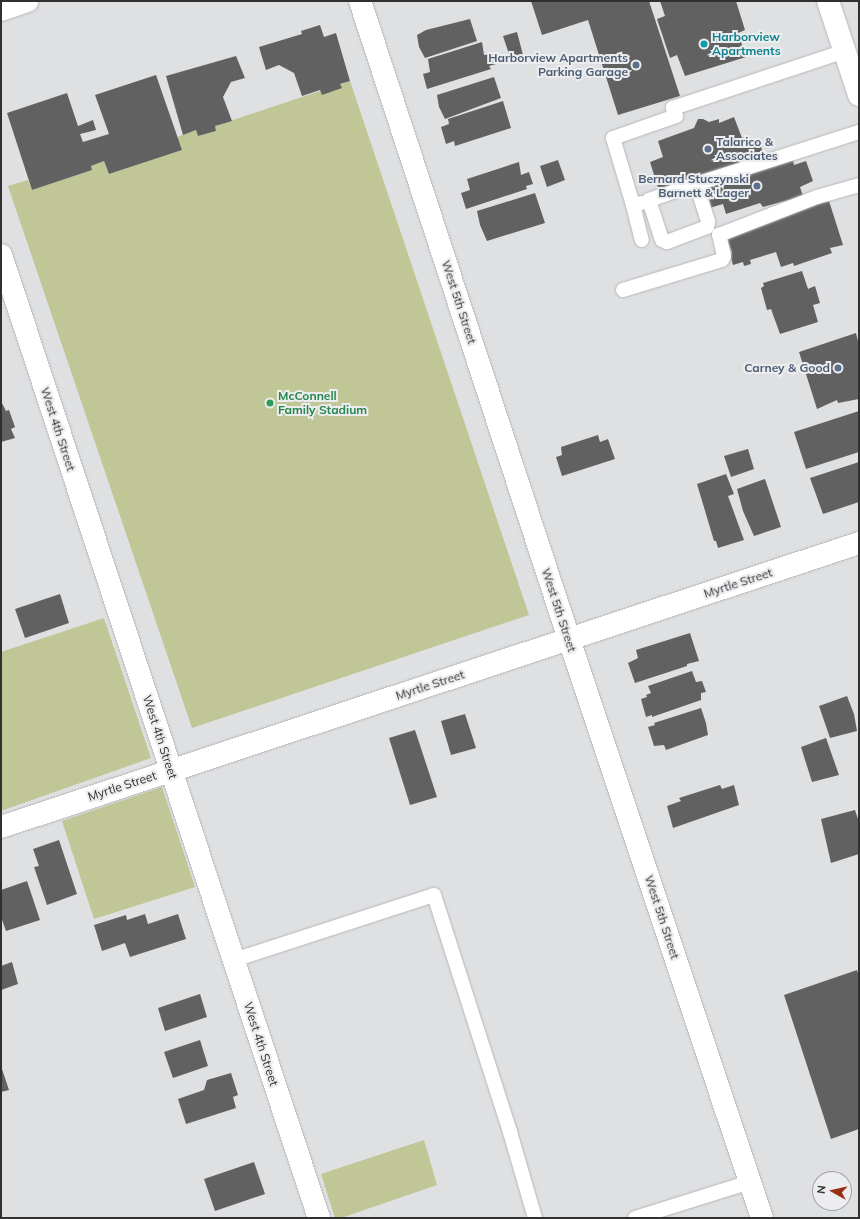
<!DOCTYPE html>
<html>
<head>
<meta charset="utf-8">
<style>
  body { margin:0 }
  #map { position:relative; width:860px; height:1219px; overflow:hidden; background:#dfe0e2; font-family:Mulish,sans-serif }
  div>[style] { position:absolute }
  [style*='--x'] { left:calc(var(--x)*1px); top:calc(var(--y)*1px); width:calc(var(--w)*1px); rotate:calc(var(--a)*1deg) }
  .green>* { inset:0; background:#c1c696 }
  .building>* { inset:0; background:#616162 }
  .roads { filter:drop-shadow(0 0 1px #b6b7b9) drop-shadow(0 0 1px #b6b7b9) }
  .service>* { height:14px; margin:-7px; padding:0 7px; transform-origin:7px; border-radius:7px; background:#fff }
  .minor>* { height:22px; margin:-11px; padding:0 11px; transform-origin:11px; border-radius:11px; background:#fff }
  .tertiary>* { height:22px; margin:-11px; padding:0 11px; transform-origin:11px; border-radius:11px; background:#fff }
  .secondary>* { height:22px; margin:-11px; padding:0 11px; transform-origin:11px; border-radius:11px; background:#fff }
  .dots>* { width:11px; height:11px; translate:-50% -50%; box-sizing:border-box; border:2px solid #ecedef; border-radius:50% }
  span { translate:-50% -50%; white-space:nowrap; text-align:center; line-height:1.15; -webkit-text-stroke:4px #ecedef; paint-order:stroke }
  .culture-label { font-size:12px; color:#0d838f; font-weight:700 }
  .left { translate:0 -50%; text-align:left }
  .service-label { font-size:12px; color:#4e5e75; font-weight:700 }
  .right { translate:-100% -50%; text-align:right }
  .street-label { font-size:12px; color:#303031 }
  .leisure-label { font-size:12px; color:#27864d; font-weight:700 }
  .frame { position:absolute; inset:0; border:2px solid #303031; pointer-events:none }
  .north { position:absolute; left:812px; top:1171px; width:40px; height:40px; box-sizing:border-box; background:#ecedef; border:1px solid #a1a1a3; border-radius:50%; rotate:278deg; font-size:11px; font-weight:700; line-height:16px; text-align:center; color:#303031 }
  .north::after { content:''; display:block; margin:auto; width:14px; height:18px; background:#973012; clip-path:polygon(50% 0,100% 100%,50% 72%,0 100%) }
</style>
</head>
<body>
<div id="map">
  <div class="green">
    <div style="clip-path:polygon(350px 81px,529px 615px,192px 728px,8px 186px,28px 180px,32px 190px,92px 170px,91px 166px,104px 161px,109px 174px,182px 150px,177px 137px,196px 130px,198px 136px,216px 131px,215px 126px)"></div>
    <div style="clip-path:polygon(104px 618px,151px 758px,1px 811px,1px 652px)"></div>
    <div style="clip-path:polygon(162px 787px,195px 887px,94px 919px,62px 821px)"></div>
    <div style="clip-path:polygon(424px 1140px,437px 1185px,341px 1218px,335px 1218px,321px 1174px)"></div>
  </div>
  <div class="building">
    <div style="clip-path:polygon(531px 1px,649px 1px,680px 96px,618px 115px,588px 20px,542px 35px)"></div>
    <div style="clip-path:polygon(660px 1px,736px 1px,745px 30px,738px 33px,746px 57px,685px 76px,677px 55px,670px 58px,657px 19px,665px 16px)"></div>
    <div style="clip-path:polygon(470px 19px,477px 41px,425px 58px,419px 47px,417px 35px,426px 30px)"></div>
    <div style="clip-path:polygon(320px 25px,324px 37px,336px 33px,350px 81px,340px 84px,342px 88px,322px 95px,320px 90px,302px 96px,294px 73px,279px 65px,266px 70px,259px 47px,302px 34px,301px 31px)"></div>
    <div style="clip-path:polygon(517px 32px,523px 55px,511px 60px,503px 36px)"></div>
    <div style="clip-path:polygon(482px 42px,484px 55px,493px 54px,496px 64px,489px 66px,491px 69px,427px 89px,423px 74px,430px 72px,428px 59px)"></div>
    <div style="clip-path:polygon(236px 56px,245px 78px,231px 82px,223px 97px,232px 121px,215px 126px,216px 131px,198px 136px,196px 130px,183px 135px,166px 76px)"></div>
    <div style="clip-path:polygon(156px 75px,182px 150px,109px 174px,104px 161px,91px 166px,92px 170px,32px 190px,7px 113px,67px 93px,78px 126px,93px 120px,96px 130px,80px 134px,83px 142px,109px 134px,95px 95px)"></div>
    <div style="clip-path:polygon(494px 77px,501px 98px,445px 119px,439px 107px,437px 95px)"></div>
    <div style="clip-path:polygon(503px 101px,511px 128px,455px 146px,454px 141px,446px 144px,441px 127px,449px 124px,448px 119px)"></div>
    <div style="clip-path:polygon(734px 117px,742px 138px,747px 137px,748px 141px,753px 139px,760px 143px,762px 150px,759px 155px,754px 156px,755px 160px,659px 191px,650px 162px,663px 157px,658px 141px,694px 128px,698px 119px,703px 119px,709px 122px,719px 119px,719px 123px)"></div>
    <div style="clip-path:polygon(792px 156px,794px 165px,806px 161px,813px 181px,800px 187px,803px 196px,763px 207px,760px 203px,726px 214px,723px 204px,706px 209px,702px 195px,708px 194px,705px 186px)"></div>
    <div style="clip-path:polygon(558px 160px,565px 180px,547px 187px,540px 166px)"></div>
    <div style="clip-path:polygon(519px 162px,521px 175px,529px 172px,533px 184px,526px 186px,527px 189px,466px 209px,461px 193px,470px 190px,467px 179px)"></div>
    <div style="clip-path:polygon(535px 193px,545px 223px,487px 241px,480px 225px,477px 211px)"></div>
    <div style="clip-path:polygon(822px 199px,824px 202px,829px 201px,843px 245px,830px 248px,832px 253px,794px 266px,793px 263px,781px 267px,776px 252px,750px 260px,751px 264px,744px 266px,743px 262px,733px 265px,730px 254px,732px 253px,727px 238px)"></div>
    <div style="clip-path:polygon(802px 271px,808px 289px,815px 286px,820px 303px,813px 305px,818px 322px,780px 334px,771px 309px,767px 310px,761px 288px,764px 286px,763px 283px)"></div>
    <div style="clip-path:polygon(856px 333px,859px 345px,859px 399px,838px 403px,837px 400px,817px 409px,799px 352px)"></div>
    <div style="clip-path:polygon(1px 401px,6px 411px,9px 410px,15px 427px,11px 429px,15px 438px,1px 442px)"></div>
    <div style="clip-path:polygon(859px 411px,859px 452px,806px 469px,794px 432px)"></div>
    <div style="clip-path:polygon(598px 435px,600px 442px,608px 439px,615px 459px,562px 476px,556px 457px,562px 455px,561px 447px)"></div>
    <div style="clip-path:polygon(748px 449px,754px 469px,731px 477px,724px 456px)"></div>
    <div style="clip-path:polygon(859px 462px,859px 502px,823px 514px,810px 478px)"></div>
    <div style="clip-path:polygon(726px 474px,734px 494px,728px 496px,744px 540px,718px 548px,716px 541px,714px 541px,697px 484px)"></div>
    <div style="clip-path:polygon(765px 479px,781px 527px,754px 536px,743px 511px,737px 489px)"></div>
    <div style="clip-path:polygon(60px 594px,69px 623px,25px 638px,15px 609px)"></div>
    <div style="clip-path:polygon(690px 633px,699px 661px,687px 664px,687px 666px,635px 683px,628px 663px,638px 658px,636px 650px)"></div>
    <div style="clip-path:polygon(692px 671px,696px 682px,702px 681px,706px 692px,701px 693px,701px 700px,652px 717px,652px 715px,646px 717px,641px 699px,647px 697px,646px 695px,651px 693px,648px 686px)"></div>
    <div style="clip-path:polygon(847px 696px,854px 714px,857px 731px,830px 738px,819px 706px)"></div>
    <div style="clip-path:polygon(701px 708px,706px 723px,708px 735px,666px 750px,664px 745px,654px 746px,648px 727px,655px 725px,654px 723px)"></div>
    <div style="clip-path:polygon(465px 714px,476px 748px,451px 755px,441px 721px)"></div>
    <div style="clip-path:polygon(415px 730px,437px 797px,410px 805px,389px 738px)"></div>
    <div style="clip-path:polygon(826px 738px,839px 775px,812px 782px,801px 747px)"></div>
    <div style="clip-path:polygon(720px 785px,722px 789px,734px 785px,739px 805px,673px 828px,667px 806px,681px 801px,679px 798px)"></div>
    <div style="clip-path:polygon(855px 810px,859px 822px,859px 854px,831px 863px,821px 819px)"></div>
    <div style="clip-path:polygon(59px 840px,77px 894px,47px 905px,34px 867px,39px 866px,33px 849px)"></div>
    <div style="clip-path:polygon(27px 881px,40px 920px,6px 931px,1px 917px,1px 890px)"></div>
    <div style="clip-path:polygon(145px 914px,148px 924px,178px 914px,186px 939px,130px 957px,125px 943px,102px 951px,94px 925px,126px 915px,127px 920px)"></div>
    <div style="clip-path:polygon(12px 962px,18px 984px,1px 990px,1px 966px)"></div>
    <div style="clip-path:polygon(857px 970px,859px 977px,859px 1129px,831px 1139px,784px 995px)"></div>
    <div style="clip-path:polygon(200px 994px,207px 1017px,165px 1031px,158px 1008px)"></div>
    <div style="clip-path:polygon(200px 1040px,208px 1066px,173px 1078px,164px 1052px)"></div>
    <div style="clip-path:polygon(2px 1069px,9px 1090px,1px 1092px,1px 1070px)"></div>
    <div style="clip-path:polygon(231px 1073px,238px 1095px,233px 1097px,236px 1108px,186px 1124px,178px 1099px,204px 1090px,207px 1080px)"></div>
    <div style="clip-path:polygon(254px 1162px,265px 1194px,215px 1211px,204px 1179px)"></div>
  </div>
  <div class="roads">
    <div class="service">
      <div style="--x:696;--y:184;--w:40;--a:72"></div>
      <div style="--x:708;--y:222;--w:5;--a:101"></div>
      <div style="--x:707;--y:227;--w:43;--a:159.4"></div>
      <div style="--x:667;--y:242;--w:5;--a:-158"></div>
      <div style="--x:662;--y:240;--w:42;--a:-108"></div>
      <div style="--x:649;--y:200;--w:50;--a:-18.8"></div>
      <div style="--x:696;--y:184;--w:171;--a:-17.7"></div>
      <div style="--x:641;--y:203;--w:8;--a:166"></div>
      <div style="--x:633;--y:205;--w:36;--a:76"></div>
      <div style="--x:633;--y:205;--w:70;--a:-106.6"></div>
      <div style="--x:613;--y:138;--w:67;--a:-19.2"></div>
      <div style="--x:676;--y:116;--w:9;--a:-111"></div>
      <div style="--x:673;--y:108;--w:181;--a:-18.3"></div>
      <div style="--x:623;--y:290;--w:103;--a:-16.9"></div>
      <div style="--x:722;--y:260;--w:4;--a:-63"></div>
      <div style="--x:724;--y:256;--w:22;--a:-103"></div>
      <div style="--x:719;--y:235;--w:105;--a:-21.2"></div>
      <div style="--x:817;--y:197;--w:44;--a:-15.9"></div>
      <div style="--x:234;--y:960;--w:210;--a:-18"></div>
      <div style="--x:434;--y:895;--w:249;--a:72.2"></div>
      <div style="--x:510;--y:1132;--w:90;--a:73.8"></div>
      <div style="--x:635;--y:1218;--w:121;--a:-17.4"></div>
    </div>
    <div class="minor">
      <div style="--x:360;--y:1;--w:671;--a:71.86"></div>
      <div style="--x:569;--y:639;--w:610;--a:71.57"></div>
      <div style="--x:1;--y:255;--w:1014;--a:71.73"></div>
      <div style="--x:1;--y:827;--w:904;--a:-18.31"></div>
    </div>
    <div class="tertiary">
      <div style="--x:1;--y:10;--w:28;--a:-19"></div>
    </div>
    <div class="secondary">
      <div style="--x:828;--y:1;--w:99;--a:71.7"></div>
    </div>
  </div>
  <div class="dots">
    <div style="left:704px;top:44px;background:#0f9aa8"></div>
    <div style="left:636px;top:65px;background:#5c6f8a"></div>
    <div style="left:708px;top:149px;background:#5c6f8a"></div>
    <div style="left:757px;top:186px;background:#5c6f8a"></div>
    <div style="left:838px;top:368px;background:#5c6f8a"></div>
    <div style="left:270px;top:403px;background:#2e9e5b"></div>
  </div>
  <div class="culture-label">
    <span class="left" style="left:712px;top:44px">Harborview<br>Apartments</span>
  </div>
  <div class="service-label">
    <span class="right" style="left:628px;top:65px">Harborview Apartments<br>Parking Garage</span>
    <span class="left" style="left:716px;top:149px">Talarico &amp;<br>Associates</span>
    <span class="right" style="left:749px;top:186px">Bernard Stuczynski<br>Barnett &amp; Lager</span>
    <span class="right" style="left:830px;top:368px">Carney &amp; Good</span>
  </div>
  <div class="street-label">
    <span style="left:459px;top:302px;rotate:72deg">West 5th Street</span>
    <span style="left:58px;top:429px;rotate:72deg">West 4th Street</span>
    <span style="left:738px;top:583px;rotate:-18deg">Myrtle Street</span>
    <span style="left:559px;top:610px;rotate:72deg">West 5th Street</span>
    <span style="left:430px;top:685px;rotate:-18deg">Myrtle Street</span>
    <span style="left:160px;top:737px;rotate:72deg">West 4th Street</span>
    <span style="left:122px;top:786px;rotate:-18deg">Myrtle Street</span>
    <span style="left:662px;top:917px;rotate:72deg">West 5th Street</span>
    <span style="left:261px;top:1044px;rotate:72deg">West 4th Street</span>
  </div>
  <div class="leisure-label">
    <span class="left" style="left:278px;top:403px">McConnell<br>Family Stadium</span>
  </div>
  <div class="frame"></div>
  <div class="north">N</div>
</div>
</body>
</html>
